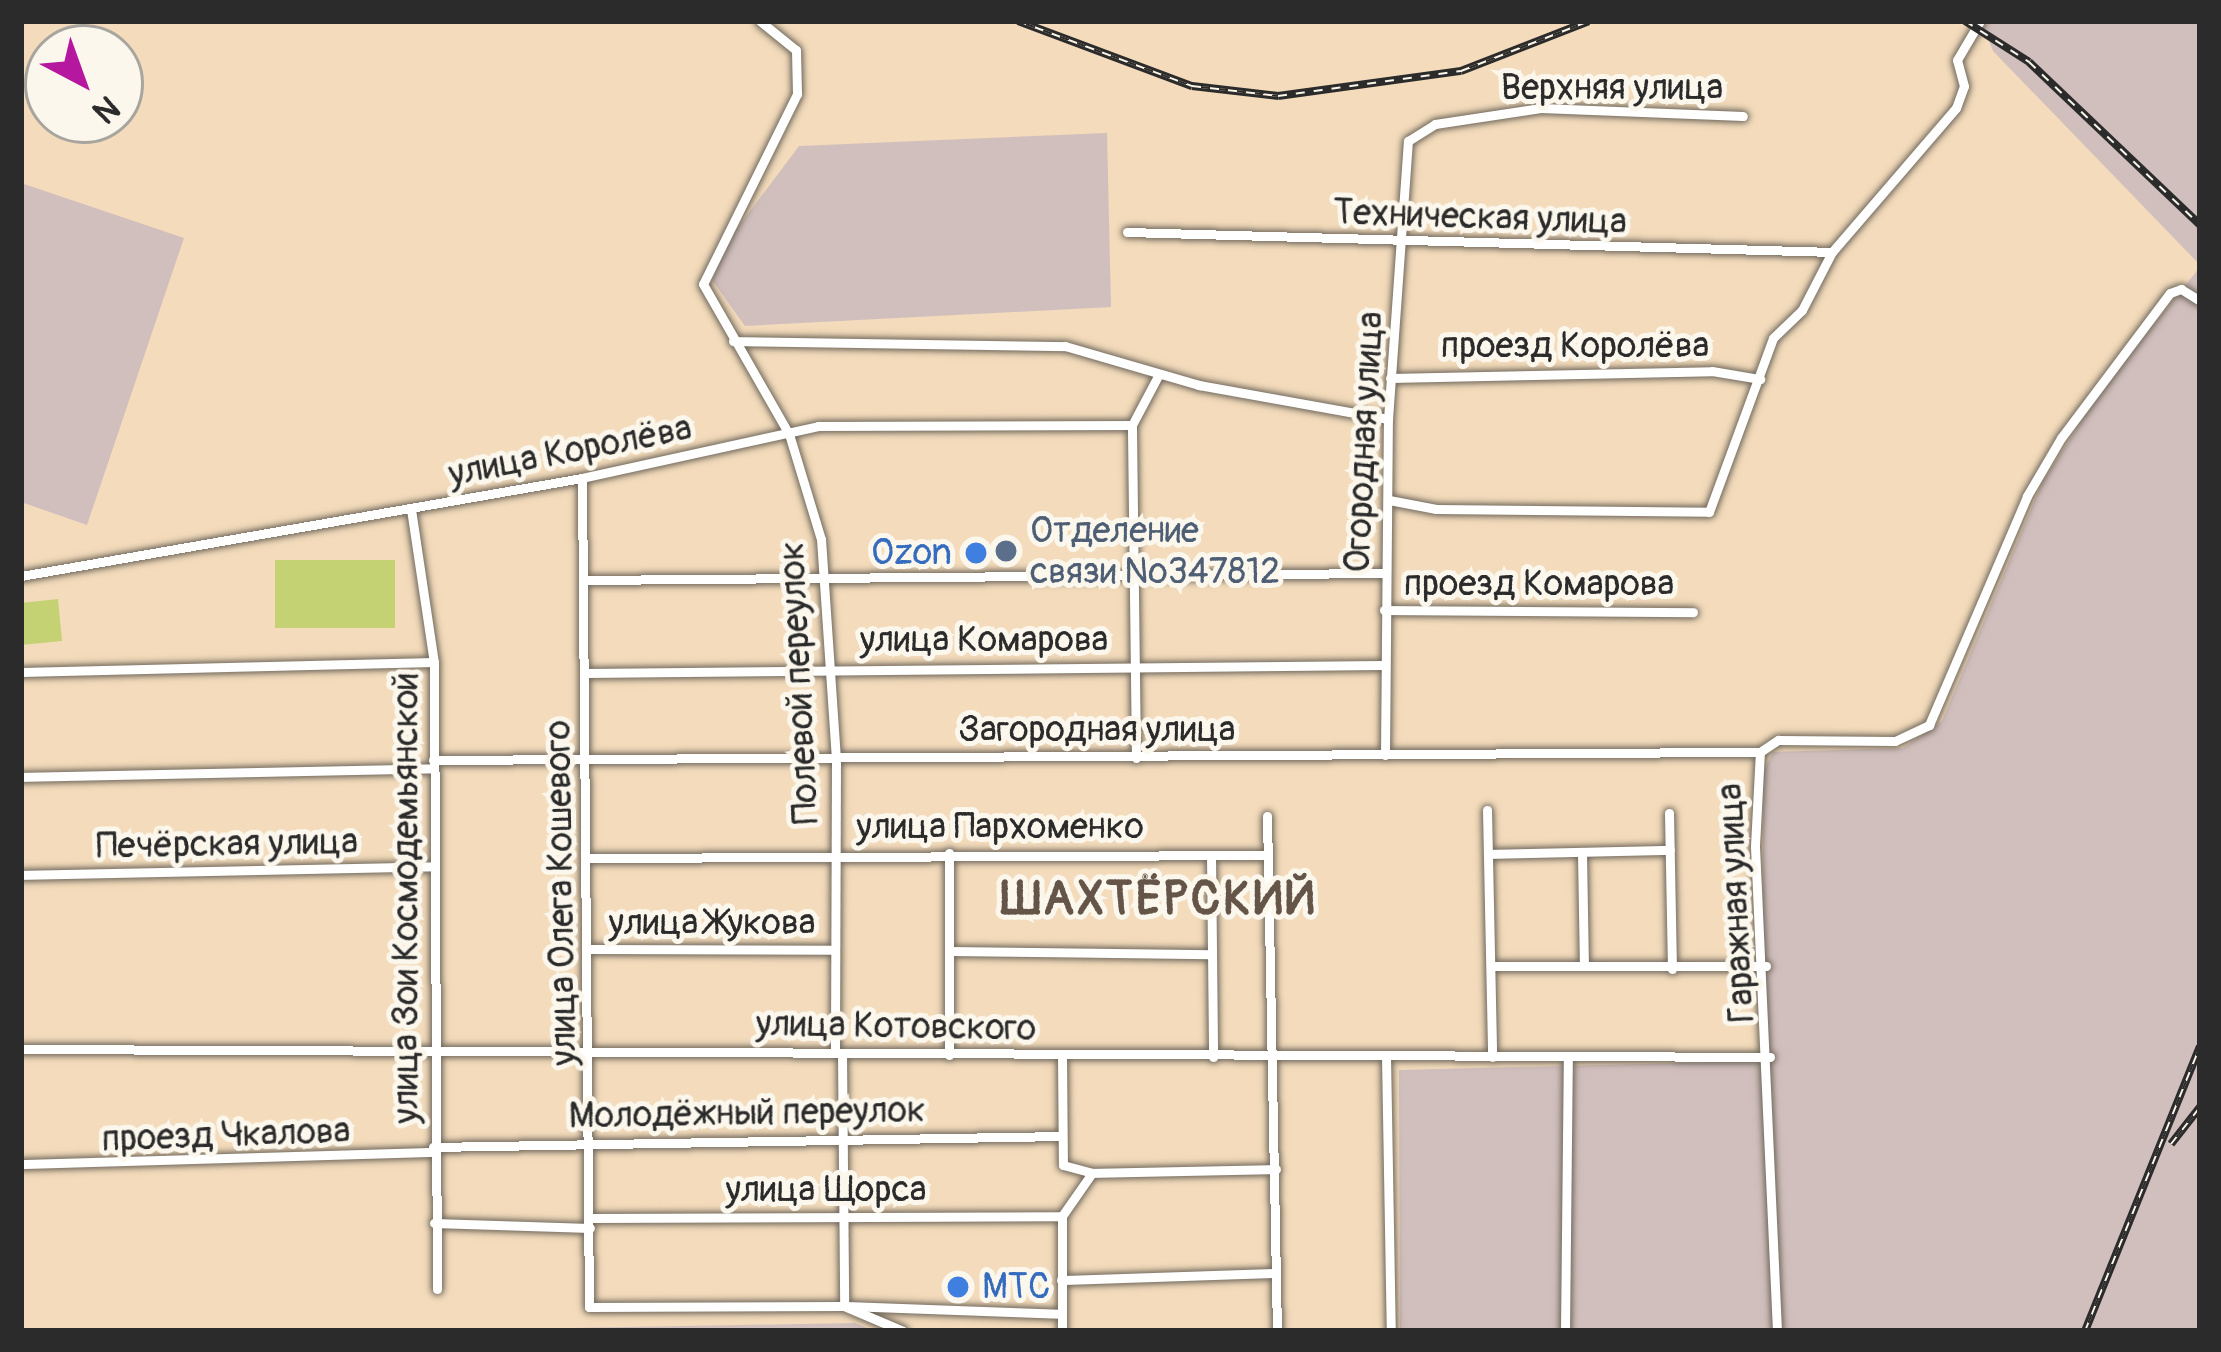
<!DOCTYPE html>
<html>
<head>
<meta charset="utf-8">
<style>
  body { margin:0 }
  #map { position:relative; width:2221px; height:1352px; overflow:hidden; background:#f3dbbb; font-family:Pangolin,sans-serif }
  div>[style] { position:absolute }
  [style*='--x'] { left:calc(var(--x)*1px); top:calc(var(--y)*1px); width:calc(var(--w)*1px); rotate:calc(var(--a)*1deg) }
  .industrial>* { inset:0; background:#d1bfbd }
  .green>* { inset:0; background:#c4d274 }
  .roads { filter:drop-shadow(0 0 3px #71695d) drop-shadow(0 0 3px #71695d) }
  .minor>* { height:9px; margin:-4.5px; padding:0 4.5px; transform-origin:4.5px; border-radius:4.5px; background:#fff }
  .rail>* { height:8px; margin-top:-4px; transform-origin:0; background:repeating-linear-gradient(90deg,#fbf7ec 0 9px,#2b2b2b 0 18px); box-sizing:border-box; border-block:3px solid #2b2b2b }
  .dots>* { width:33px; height:33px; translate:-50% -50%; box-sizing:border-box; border:6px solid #fbf7ec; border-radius:50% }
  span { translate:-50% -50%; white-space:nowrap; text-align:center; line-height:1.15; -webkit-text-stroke:10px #fbf7ec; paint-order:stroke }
  .street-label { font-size:36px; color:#2b2b2b }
  .service-label { font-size:36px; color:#4e5e75 }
  .left { translate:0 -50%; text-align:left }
  .shop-label { font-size:36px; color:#366cbe }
  .right { translate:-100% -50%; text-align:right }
  .district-label { font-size:48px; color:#645548; font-weight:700; letter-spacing:3px }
  .frame { position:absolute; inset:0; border:24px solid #2b2b2b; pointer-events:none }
  .north { position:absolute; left:24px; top:24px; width:120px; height:120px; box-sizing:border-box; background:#fbf7ec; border:3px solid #a8a59f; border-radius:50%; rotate:139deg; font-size:33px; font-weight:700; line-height:48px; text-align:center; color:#2b2b2b }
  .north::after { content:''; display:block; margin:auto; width:42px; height:54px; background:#b5179e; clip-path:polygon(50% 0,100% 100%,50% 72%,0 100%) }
</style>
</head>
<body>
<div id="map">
  <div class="industrial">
    <div style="clip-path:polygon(1981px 21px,2200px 21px,2200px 265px,1993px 51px)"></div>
    <div style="clip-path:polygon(1107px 133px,1111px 307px,745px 326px,712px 280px,729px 239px,799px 146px)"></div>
    <div style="clip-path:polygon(21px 183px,184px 238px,87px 525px,21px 502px)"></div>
    <div style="clip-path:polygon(2200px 267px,2200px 1331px,1400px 1331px,1399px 1070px,1763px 1061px,1763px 772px,1773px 752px,1903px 748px,1942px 721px,2042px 483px,2104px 386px)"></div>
    <div style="clip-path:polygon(855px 1323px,874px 1331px,566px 1331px,570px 1328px)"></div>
  </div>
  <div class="green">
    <div style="clip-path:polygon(275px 560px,395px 560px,395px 628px,275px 628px)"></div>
    <div style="clip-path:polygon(58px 599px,62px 641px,21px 645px,21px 603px)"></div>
  </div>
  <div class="roads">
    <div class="minor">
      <div style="--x:760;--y:21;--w:46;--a:38.9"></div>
      <div style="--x:796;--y:50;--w:44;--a:88.7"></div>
      <div style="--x:797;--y:94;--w:212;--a:116.3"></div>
      <div style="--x:703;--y:284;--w:173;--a:60.2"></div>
      <div style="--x:789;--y:434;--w:110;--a:73.1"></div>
      <div style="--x:821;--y:539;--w:220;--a:86.1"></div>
      <div style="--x:836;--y:758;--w:294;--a:90.2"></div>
      <div style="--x:1127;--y:232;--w:705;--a:1.62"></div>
      <div style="--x:733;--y:341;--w:332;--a:0.9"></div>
      <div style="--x:1065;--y:346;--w:140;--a:16.2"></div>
      <div style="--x:1199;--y:385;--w:192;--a:10.2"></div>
      <div style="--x:1390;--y:378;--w:322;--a:-1.2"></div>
      <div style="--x:1712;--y:371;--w:49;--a:9.5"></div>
      <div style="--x:582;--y:478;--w:829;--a:89.52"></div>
      <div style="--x:589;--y:1307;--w:255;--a:-0.2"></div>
      <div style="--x:844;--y:1306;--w:64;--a:23"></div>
      <div style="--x:1389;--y:500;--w:48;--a:10.8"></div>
      <div style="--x:1436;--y:509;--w:273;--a:0.6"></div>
      <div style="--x:1709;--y:512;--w:185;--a:-69.8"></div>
      <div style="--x:1773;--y:338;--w:40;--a:-44"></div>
      <div style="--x:1802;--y:310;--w:65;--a:-62.7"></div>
      <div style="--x:1832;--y:252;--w:190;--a:-49.3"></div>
      <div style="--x:1956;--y:108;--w:23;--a:-70"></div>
      <div style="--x:1964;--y:86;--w:27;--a:-105"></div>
      <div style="--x:1957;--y:60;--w:45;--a:-59.5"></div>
      <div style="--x:411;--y:509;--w:155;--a:81.5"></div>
      <div style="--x:434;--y:662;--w:627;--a:89.73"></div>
      <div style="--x:21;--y:576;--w:569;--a:-9.91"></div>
      <div style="--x:582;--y:478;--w:242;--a:-12.4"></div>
      <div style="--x:818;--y:426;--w:314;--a:-0.2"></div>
      <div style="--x:584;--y:580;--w:801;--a:-0.5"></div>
      <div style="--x:1384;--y:610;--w:309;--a:0.4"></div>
      <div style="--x:21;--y:672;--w:413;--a:-1.4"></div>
      <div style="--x:585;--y:673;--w:798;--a:-0.57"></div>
      <div style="--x:1385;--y:755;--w:336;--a:-89.5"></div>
      <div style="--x:1388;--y:419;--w:279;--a:-85.9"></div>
      <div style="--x:1408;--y:141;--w:32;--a:-32"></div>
      <div style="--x:1435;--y:124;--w:107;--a:-8.6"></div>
      <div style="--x:1541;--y:108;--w:202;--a:2.3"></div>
      <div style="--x:1136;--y:758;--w:333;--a:-90.7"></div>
      <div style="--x:1132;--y:425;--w:58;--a:-62.1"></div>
      <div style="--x:433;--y:760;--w:1327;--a:-0.35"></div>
      <div style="--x:21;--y:777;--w:413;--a:-1.2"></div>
      <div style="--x:1487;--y:810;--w:247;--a:88.8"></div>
      <div style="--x:1669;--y:813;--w:156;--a:88.9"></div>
      <div style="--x:1267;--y:816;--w:515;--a:88.89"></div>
      <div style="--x:949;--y:853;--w:202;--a:90"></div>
      <div style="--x:1490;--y:854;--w:180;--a:-1.3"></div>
      <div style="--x:1582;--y:854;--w:112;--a:89"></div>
      <div style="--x:1211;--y:855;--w:202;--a:89.4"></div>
      <div style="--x:588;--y:858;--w:680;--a:-0.25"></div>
      <div style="--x:21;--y:875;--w:413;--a:-1.2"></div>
      <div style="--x:589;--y:949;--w:246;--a:0.2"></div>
      <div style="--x:949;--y:951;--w:263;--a:0.7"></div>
      <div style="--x:1494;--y:966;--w:272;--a:0"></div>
      <div style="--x:21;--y:1049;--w:1749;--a:0.26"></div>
      <div style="--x:842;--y:1053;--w:253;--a:89.5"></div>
      <div style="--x:844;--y:1306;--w:217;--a:2.1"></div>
      <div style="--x:1062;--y:1056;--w:109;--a:89.5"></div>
      <div style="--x:1063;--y:1165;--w:30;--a:15"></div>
      <div style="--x:1092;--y:1173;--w:52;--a:124.9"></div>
      <div style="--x:1062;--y:1216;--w:115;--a:90"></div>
      <div style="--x:1386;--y:1056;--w:275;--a:89"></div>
      <div style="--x:433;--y:1147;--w:629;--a:-1"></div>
      <div style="--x:21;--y:1164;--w:412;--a:-1.7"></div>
      <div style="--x:1092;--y:1173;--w:184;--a:-1.2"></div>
      <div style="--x:590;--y:1218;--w:472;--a:-0.2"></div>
      <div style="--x:434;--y:1223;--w:156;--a:1.8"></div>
      <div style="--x:1061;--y:1280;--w:215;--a:-1.9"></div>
      <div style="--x:1565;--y:1331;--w:273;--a:-89.4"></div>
      <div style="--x:1777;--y:1331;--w:485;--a:-92.6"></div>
      <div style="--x:1755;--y:846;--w:94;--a:-87"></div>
      <div style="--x:1760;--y:752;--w:22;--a:-34"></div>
      <div style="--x:1778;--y:740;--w:117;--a:0.5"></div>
      <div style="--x:1895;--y:741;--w:38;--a:-25"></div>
      <div style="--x:1929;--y:725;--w:249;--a:-66.8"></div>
      <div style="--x:2027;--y:496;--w:67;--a:-59.6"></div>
      <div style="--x:2061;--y:438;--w:181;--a:-53.1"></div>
      <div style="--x:2170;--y:293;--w:12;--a:-20"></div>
      <div style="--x:2181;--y:289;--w:22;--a:32"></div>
    </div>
  </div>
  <div class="rail">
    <div style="--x:1018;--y:21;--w:186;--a:20.5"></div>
    <div style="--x:1192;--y:86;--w:87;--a:6.6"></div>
    <div style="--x:1278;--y:96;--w:185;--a:-7.8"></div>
    <div style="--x:1461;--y:71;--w:137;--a:-21.3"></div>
    <div style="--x:1965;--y:21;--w:76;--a:32.6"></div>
    <div style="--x:2029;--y:62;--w:236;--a:43.6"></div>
    <div style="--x:2171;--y:1144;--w:47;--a:-51.9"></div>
    <div style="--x:2085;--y:1331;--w:307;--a:-68"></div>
  </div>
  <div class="dots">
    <div style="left:1006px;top:551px;background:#5c6f8a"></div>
    <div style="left:976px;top:553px;background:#3f7fe0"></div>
    <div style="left:958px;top:1287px;background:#3f7fe0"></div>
  </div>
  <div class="street-label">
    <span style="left:1612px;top:88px">Верхняя улица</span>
    <span style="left:1480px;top:217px;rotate:2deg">Техническая улица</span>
    <span style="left:1575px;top:346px">проезд Королёва</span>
    <span style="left:1364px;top:442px;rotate:-87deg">Огородная улица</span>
    <span style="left:570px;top:451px;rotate:-11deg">улица Королёва</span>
    <span style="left:1539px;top:584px">проезд Комарова</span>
    <span style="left:984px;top:640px">улица Комарова</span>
    <span style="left:799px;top:683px;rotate:-93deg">Полевой переулок</span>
    <span style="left:1097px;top:730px">Загородная улица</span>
    <span style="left:1000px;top:827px">улица Пархоменко</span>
    <span style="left:227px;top:844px;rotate:-1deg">Печёрская улица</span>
    <span style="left:561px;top:893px;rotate:-91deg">улица Олега Кошевого</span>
    <span style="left:406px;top:898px;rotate:-90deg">улица Зои Космодемьянской</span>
    <span style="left:1736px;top:903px;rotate:-93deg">Гаражная улица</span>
    <span style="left:712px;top:923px">улица Жукова</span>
    <span style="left:896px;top:1026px;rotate:1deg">улица Котовского</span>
    <span style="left:747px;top:1113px;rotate:-1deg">Молодёжный переулок</span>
    <span style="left:226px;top:1135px;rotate:-2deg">проезд Чкалова</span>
    <span style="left:826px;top:1190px">улица Щорса</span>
  </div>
  <div class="service-label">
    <span class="left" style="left:1030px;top:551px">Отделение<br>связи №347812</span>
  </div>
  <div class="shop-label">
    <span class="right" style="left:952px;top:553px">Ozon</span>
    <span class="left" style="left:982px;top:1287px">МТС</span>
  </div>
  <div class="district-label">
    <span style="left:1159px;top:900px">ШАХТЁРСКИЙ</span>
  </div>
  <div class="frame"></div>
  <div class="north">N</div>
</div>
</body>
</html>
